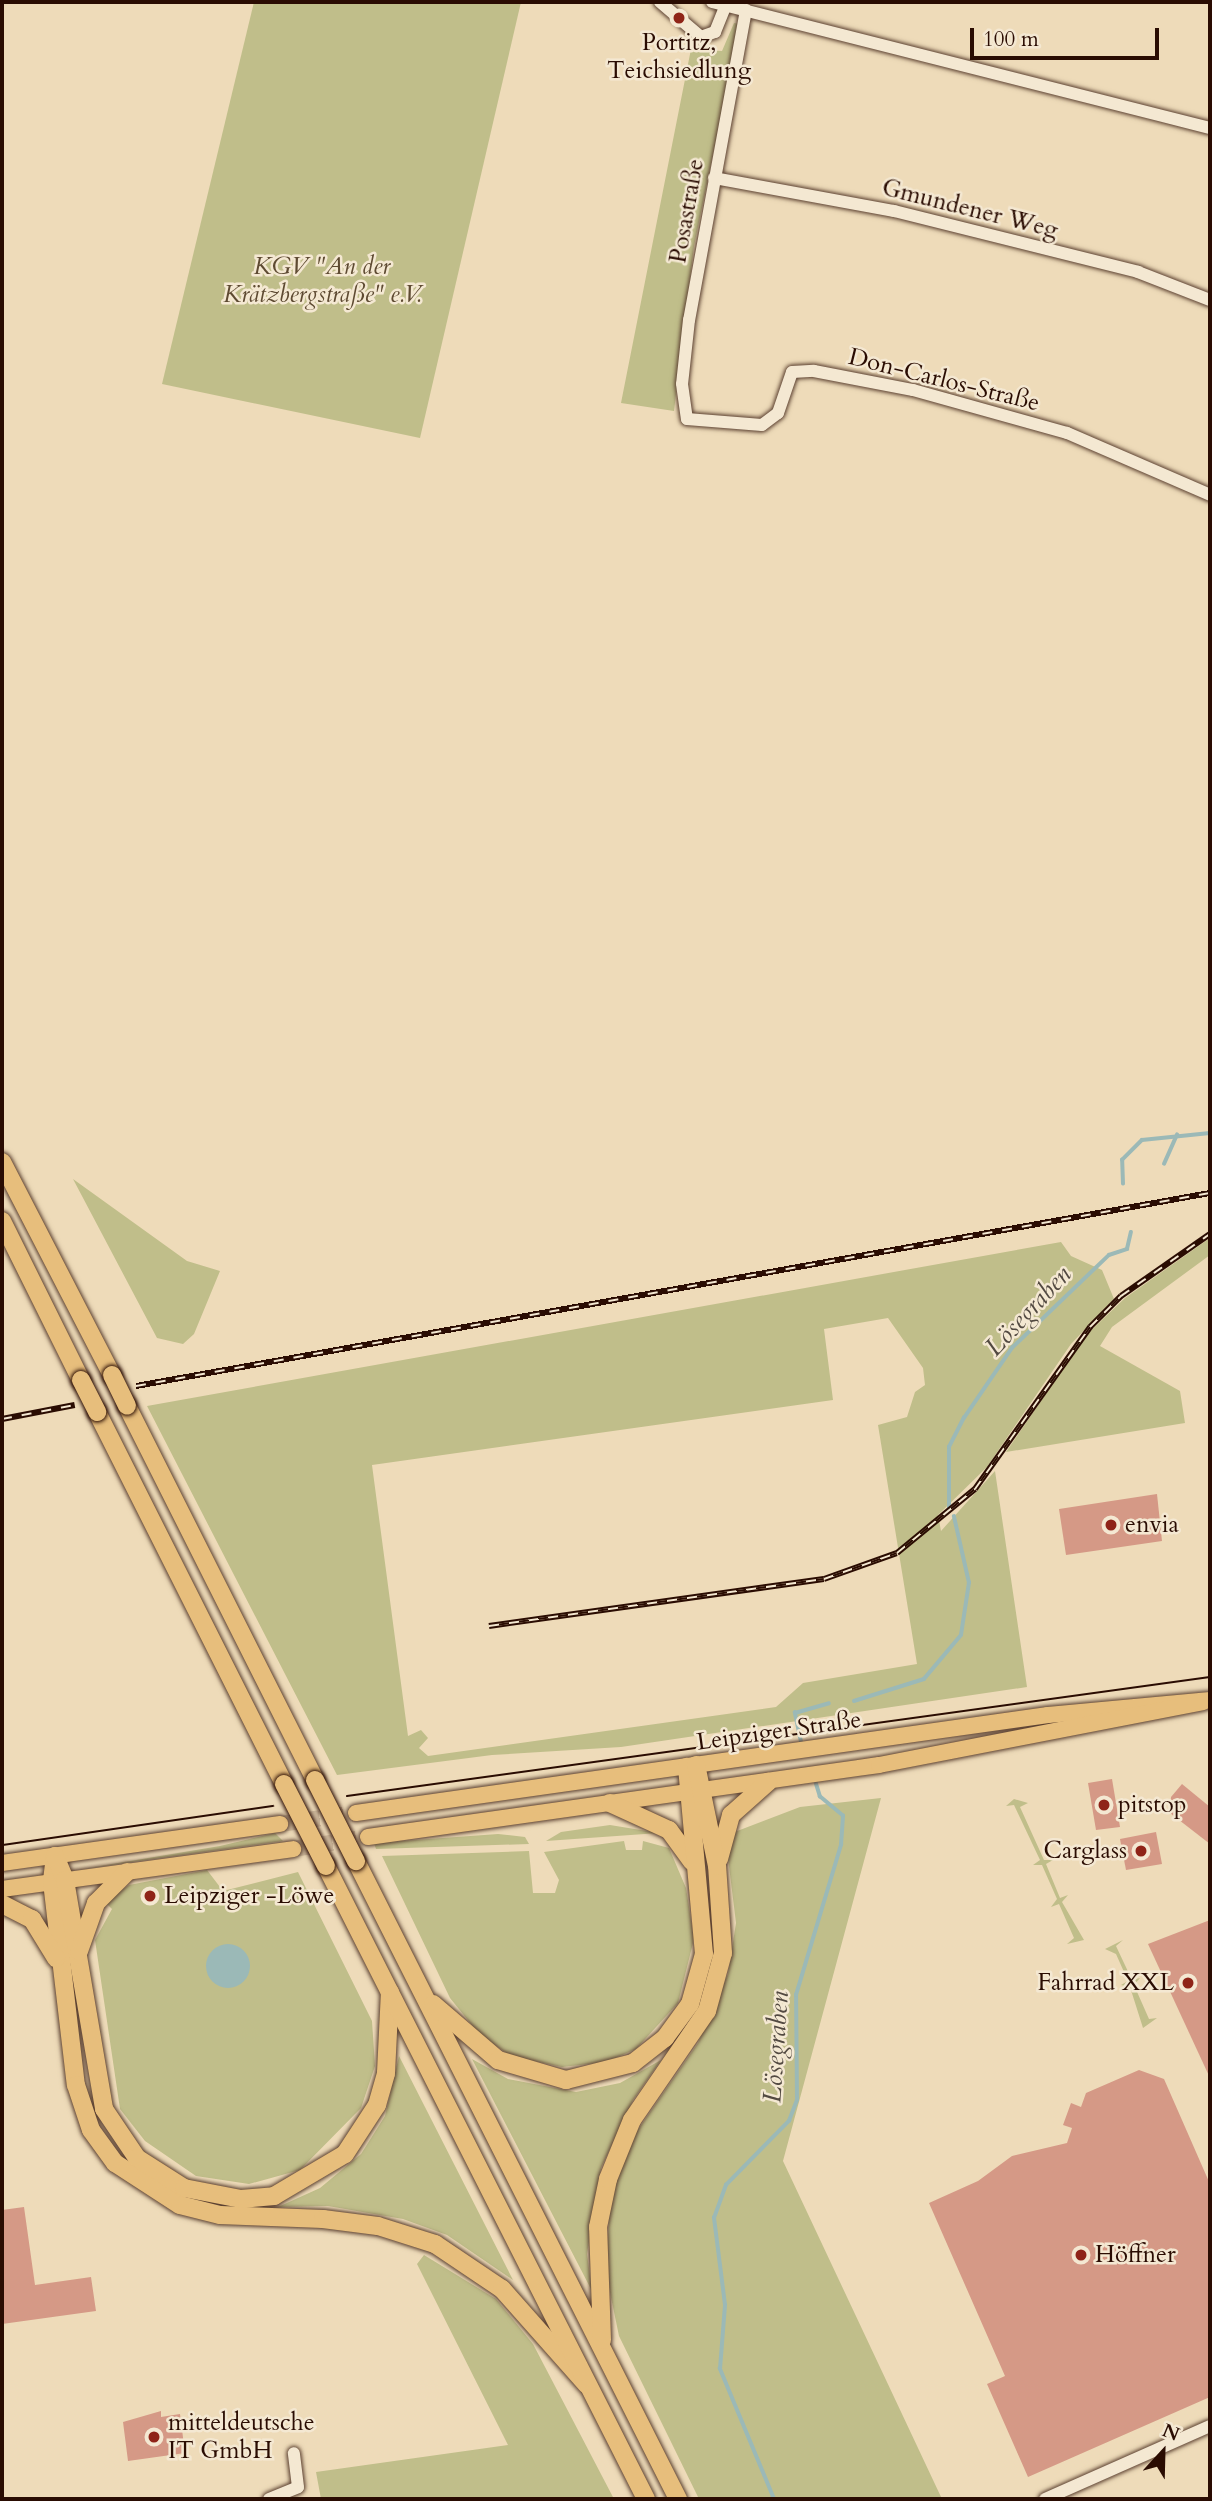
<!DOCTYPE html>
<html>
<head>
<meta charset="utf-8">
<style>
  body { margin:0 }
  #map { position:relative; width:1212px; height:2501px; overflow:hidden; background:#eedbb9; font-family:Cardo,serif }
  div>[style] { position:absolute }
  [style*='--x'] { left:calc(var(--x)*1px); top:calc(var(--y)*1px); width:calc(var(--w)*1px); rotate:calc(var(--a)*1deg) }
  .green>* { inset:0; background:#c0be8a }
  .water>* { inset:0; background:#9bb9b7 }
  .round { border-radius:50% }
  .stream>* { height:3.5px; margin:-1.75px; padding:0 1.75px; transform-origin:1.75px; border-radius:1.75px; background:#9bb9b7 }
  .building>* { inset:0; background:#d59986 }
  .major-tunnel>* { height:16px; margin-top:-8px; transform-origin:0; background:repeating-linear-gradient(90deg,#d1bc9e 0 16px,transparent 0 24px) }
  .roads { filter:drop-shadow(0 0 2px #5b4030) drop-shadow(0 0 2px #5b4030) }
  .minor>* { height:12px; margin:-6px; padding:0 6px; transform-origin:6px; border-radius:6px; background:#f4e8d2 }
  .major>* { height:16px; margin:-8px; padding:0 8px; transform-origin:8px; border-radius:8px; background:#e7be7c }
  .highway>* { height:18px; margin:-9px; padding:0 9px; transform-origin:9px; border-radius:9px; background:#e7be7c }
  .tram>* { height:2px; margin:-1px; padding:0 1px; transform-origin:1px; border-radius:1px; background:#2a0c02 }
  .rail>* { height:6px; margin-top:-3px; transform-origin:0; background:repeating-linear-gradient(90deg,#f4e8d2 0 10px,#2a0c02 0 20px); box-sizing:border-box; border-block:2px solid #2a0c02 }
  .bridges { filter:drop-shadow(0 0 2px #2a0c02) drop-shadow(0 0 2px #2a0c02) }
  .highway-bridge>* { height:18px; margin:-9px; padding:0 9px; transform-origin:9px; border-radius:9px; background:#e7be7c }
  .dots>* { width:19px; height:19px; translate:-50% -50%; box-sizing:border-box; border:4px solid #f4e8d2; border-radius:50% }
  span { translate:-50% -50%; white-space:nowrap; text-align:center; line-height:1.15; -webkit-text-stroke:5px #f4e8d2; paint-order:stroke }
  .poi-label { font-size:24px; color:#2a0c02 }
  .left { translate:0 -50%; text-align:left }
  .right { translate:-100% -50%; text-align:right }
  .street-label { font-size:24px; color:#2a0c02 }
  .park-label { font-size:24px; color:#5e4a32; font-style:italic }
  .water-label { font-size:26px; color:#524941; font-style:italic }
  .frame { position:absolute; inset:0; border:4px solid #2a0c02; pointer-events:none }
  .north { position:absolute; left:1128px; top:2417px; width:70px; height:70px; -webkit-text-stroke:5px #f4e8d2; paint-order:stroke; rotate:22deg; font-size:19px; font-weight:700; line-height:28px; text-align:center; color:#2a0c02 }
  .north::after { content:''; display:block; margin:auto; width:24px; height:32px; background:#2a0c02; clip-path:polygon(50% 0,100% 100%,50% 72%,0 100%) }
  .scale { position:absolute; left:970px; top:28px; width:189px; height:32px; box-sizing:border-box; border:4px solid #2a0c02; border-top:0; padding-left:9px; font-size:21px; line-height:24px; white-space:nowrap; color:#2a0c02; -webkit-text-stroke:5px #f4e8d2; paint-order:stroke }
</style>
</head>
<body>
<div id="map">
  <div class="green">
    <div style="clip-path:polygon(254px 2px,521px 2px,420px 438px,162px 384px)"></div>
    <div style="clip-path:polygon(734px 23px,740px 24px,694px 246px,674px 411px,621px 403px,691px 49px,722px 51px)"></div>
    <div style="clip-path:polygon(73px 1179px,187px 1261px,220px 1271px,194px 1334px,183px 1344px,157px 1338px)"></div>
    <div style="clip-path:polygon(1210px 1238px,1210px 1255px,1112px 1327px,1100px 1346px,1180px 1391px,1185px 1423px,1006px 1452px,1086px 1335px,1125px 1298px)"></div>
    <div style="clip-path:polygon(evenodd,1061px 1242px,1071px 1256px,1102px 1270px,1114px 1299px,1071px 1344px,987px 1467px,938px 1515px,941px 1531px,995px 1471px,1027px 1687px,621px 1747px,492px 1755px,337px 1775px,147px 1406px,1061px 1242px,888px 1318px,923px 1368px,925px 1385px,915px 1392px,907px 1417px,878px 1425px,917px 1664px,803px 1683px,776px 1707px,428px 1756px,419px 1748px,428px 1738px,421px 1730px,408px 1736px,372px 1465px,833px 1400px,824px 1329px,888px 1318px)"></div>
    <div style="clip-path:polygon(881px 1798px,783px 2161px,942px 2499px,699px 2499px,619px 2336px,606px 2273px,610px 2202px,628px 2144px,698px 2043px,728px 1974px,736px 1923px,728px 1858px,732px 1833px,800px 1807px)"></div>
    <div style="clip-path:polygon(1014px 1799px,1028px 1803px,1020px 1807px,1044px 1860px,1053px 1860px,1046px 1864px,1060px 1898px,1068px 1895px,1062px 1902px,1084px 1940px,1067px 1944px,1074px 1938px,1059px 1904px,1051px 1907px,1057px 1899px,1042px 1865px,1033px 1865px,1040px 1860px,1014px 1805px,1006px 1806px)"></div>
    <div style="clip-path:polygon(610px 1825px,659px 1833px,546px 1841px,561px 1832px)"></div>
    <div style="clip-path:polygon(275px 1833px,283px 1841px,82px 1869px,220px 1846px)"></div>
    <div style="clip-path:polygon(498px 1834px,525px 1837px,529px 1844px,376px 1849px,374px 1843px)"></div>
    <div style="clip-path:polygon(624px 1841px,626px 1850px,642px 1850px,643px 1841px,669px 1848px,686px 1888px,694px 1939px,678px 2003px,636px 2049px,606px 2062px,562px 2067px,511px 2056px,480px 2035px,450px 1998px,382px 1856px,529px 1851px,533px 1893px,555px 1893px,559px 1880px,544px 1852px)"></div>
    <div style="clip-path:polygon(207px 1870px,223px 1891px,298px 1872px,372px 2021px,375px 2066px,361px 2108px,300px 2170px,249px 2184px,196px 2176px,145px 2141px,120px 2109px,95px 1940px,112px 1909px,105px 1902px,129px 1885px)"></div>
    <div style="clip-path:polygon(1123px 1940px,1116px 1946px,1132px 1980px,1140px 1978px,1134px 1985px,1149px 2019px,1157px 2018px,1143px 2028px,1130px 1987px,1121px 1985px,1128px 1981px,1116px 1954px,1105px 1949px)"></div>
    <div style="clip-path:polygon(399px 2056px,513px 2280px,447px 2235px,403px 2219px,328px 2206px,278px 2207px,320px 2188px,361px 2154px,385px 2116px)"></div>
    <div style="clip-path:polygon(472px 2059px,508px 2079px,576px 2092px,620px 2083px,661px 2060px,633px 2100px,601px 2168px,587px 2254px,592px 2291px)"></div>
    <div style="clip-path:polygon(424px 2255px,496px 2299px,533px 2344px,614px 2499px,321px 2499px,316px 2472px,508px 2445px,417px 2264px)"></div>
  </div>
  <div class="water">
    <div class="round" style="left:206px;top:1944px;width:44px;height:44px"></div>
  </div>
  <div class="stream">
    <div style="--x:1164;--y:1164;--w:32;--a:-66"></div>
    <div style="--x:1123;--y:1184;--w:24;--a:-92"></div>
    <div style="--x:1122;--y:1160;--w:28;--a:-45"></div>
    <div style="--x:1142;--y:1140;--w:68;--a:-5.9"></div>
    <div style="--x:949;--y:1508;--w:61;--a:-90"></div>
    <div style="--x:949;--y:1447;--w:33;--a:-63"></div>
    <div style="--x:964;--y:1418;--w:85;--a:-55.6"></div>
    <div style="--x:1012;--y:1348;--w:134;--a:-43.8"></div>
    <div style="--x:1109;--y:1255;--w:19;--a:-18"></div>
    <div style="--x:1127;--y:1249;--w:17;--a:-77"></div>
    <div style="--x:854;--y:1701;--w:73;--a:-17.4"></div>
    <div style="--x:924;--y:1679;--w:57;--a:-49.9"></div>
    <div style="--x:961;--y:1635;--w:53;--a:-81.3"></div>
    <div style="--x:969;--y:1583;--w:68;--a:-102.8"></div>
    <div style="--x:801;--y:1742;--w:30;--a:-102"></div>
    <div style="--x:795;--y:1713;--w:35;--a:-16"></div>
    <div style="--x:774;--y:2499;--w:141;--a:-112.6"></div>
    <div style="--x:720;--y:2369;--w:64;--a:-85.5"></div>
    <div style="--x:725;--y:2305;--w:88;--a:-97.2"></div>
    <div style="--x:714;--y:2218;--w:35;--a:-70"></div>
    <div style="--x:726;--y:2185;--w:90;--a:-45.5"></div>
    <div style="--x:789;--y:2121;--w:22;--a:-69"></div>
    <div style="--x:797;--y:2100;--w:105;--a:-90.5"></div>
    <div style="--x:796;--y:1995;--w:157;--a:-73.3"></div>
    <div style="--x:841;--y:1845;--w:29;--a:-86"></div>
    <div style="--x:843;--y:1816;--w:30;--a:-140"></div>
    <div style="--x:820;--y:1797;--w:14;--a:-107"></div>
  </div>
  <div class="building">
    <div style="clip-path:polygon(1157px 1494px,1162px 1541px,1066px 1555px,1059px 1509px)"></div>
    <div style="clip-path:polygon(1112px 1779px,1120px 1827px,1096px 1830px,1088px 1783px)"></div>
    <div style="clip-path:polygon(1182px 1784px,1210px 1807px,1210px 1844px,1170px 1813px,1171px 1797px)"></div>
    <div style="clip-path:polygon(1156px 1832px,1162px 1864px,1126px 1870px,1120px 1839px)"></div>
    <div style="clip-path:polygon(1210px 1920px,1210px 2078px,1148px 1944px)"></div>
    <div style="clip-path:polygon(1139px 2070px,1164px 2079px,1210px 2184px,1210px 2397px,1028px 2477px,987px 2384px,1005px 2376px,929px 2203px,978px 2181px,1012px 2156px,1067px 2143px,1072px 2128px,1063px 2125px,1071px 2103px,1081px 2107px,1086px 2093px)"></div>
    <div style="clip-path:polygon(24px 2207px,35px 2285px,91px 2277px,96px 2311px,2px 2324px,2px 2210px)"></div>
    <div style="clip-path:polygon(161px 2411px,161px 2417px,180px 2414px,185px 2453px,128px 2461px,123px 2422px)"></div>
  </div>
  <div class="major-tunnel">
    <div style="--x:280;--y:1824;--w:77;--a:-8.2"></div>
    <div style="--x:293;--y:1849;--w:76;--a:-9.1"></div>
  </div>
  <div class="roads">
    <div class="minor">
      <div style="--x:660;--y:2;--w:54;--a:40.5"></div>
      <div style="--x:701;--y:37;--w:15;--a:-20"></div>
      <div style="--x:715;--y:32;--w:29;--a:-68"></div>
      <div style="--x:712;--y:2;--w:514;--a:14.2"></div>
      <div style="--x:746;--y:10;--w:315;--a:100.4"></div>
      <div style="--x:689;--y:320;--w:64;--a:96.2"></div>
      <div style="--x:682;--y:384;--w:35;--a:82"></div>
      <div style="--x:687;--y:419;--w:75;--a:4.6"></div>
      <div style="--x:762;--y:425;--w:20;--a:-37"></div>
      <div style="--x:778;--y:413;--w:43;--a:-71.1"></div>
      <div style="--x:792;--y:372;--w:22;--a:-3"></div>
      <div style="--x:814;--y:371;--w:101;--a:10.9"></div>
      <div style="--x:913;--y:390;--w:160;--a:15.6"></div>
      <div style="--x:1067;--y:433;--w:156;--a:23.4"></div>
      <div style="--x:714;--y:178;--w:183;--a:10.4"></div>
      <div style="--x:894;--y:211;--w:252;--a:14"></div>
      <div style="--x:1138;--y:272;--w:77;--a:21.3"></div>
      <div style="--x:269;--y:2499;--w:31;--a:-22"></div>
      <div style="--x:298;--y:2487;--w:34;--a:-97"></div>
      <div style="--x:1045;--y:2499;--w:180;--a:-23.9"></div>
    </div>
    <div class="major">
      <div style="--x:356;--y:1813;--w:699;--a:-8.06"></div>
      <div style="--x:1048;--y:1715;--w:163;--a:-5.3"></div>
      <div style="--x:368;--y:1837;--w:516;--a:-8.02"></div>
      <div style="--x:879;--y:1765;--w:330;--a:-11"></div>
      <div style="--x:2;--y:1863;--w:281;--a:-8"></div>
      <div style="--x:2;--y:1889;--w:294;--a:-7.8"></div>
    </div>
    <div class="highway">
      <div style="--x:2;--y:1162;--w:240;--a:62.7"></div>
      <div style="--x:2;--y:1221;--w:178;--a:63.6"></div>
      <div style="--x:127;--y:1406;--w:419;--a:63.3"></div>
      <div style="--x:97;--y:1412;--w:416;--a:63.3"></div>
      <div style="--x:610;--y:1803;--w:65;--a:24.6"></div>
      <div style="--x:669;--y:1830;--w:39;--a:54"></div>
      <div style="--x:55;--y:1856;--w:26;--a:97"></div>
      <div style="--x:52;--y:1882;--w:204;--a:83.3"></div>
      <div style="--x:76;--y:2085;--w:47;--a:71.6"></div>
      <div style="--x:91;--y:2130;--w:41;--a:54"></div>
      <div style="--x:115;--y:2163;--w:77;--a:32.9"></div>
      <div style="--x:180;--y:2205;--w:41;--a:14"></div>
      <div style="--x:220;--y:2215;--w:103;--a:2.2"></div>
      <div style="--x:323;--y:2219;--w:55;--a:7.3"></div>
      <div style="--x:378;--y:2226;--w:60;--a:17.5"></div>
      <div style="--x:435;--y:2244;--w:81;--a:33.9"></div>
      <div style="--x:502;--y:2289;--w:128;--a:48.5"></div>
      <div style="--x:55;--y:1856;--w:26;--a:67"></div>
      <div style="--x:65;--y:1880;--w:232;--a:80.3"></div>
      <div style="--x:104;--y:2109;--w:59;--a:56"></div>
      <div style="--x:137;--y:2158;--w:56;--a:32.6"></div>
      <div style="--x:184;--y:2188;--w:58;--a:10.9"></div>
      <div style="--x:241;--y:2199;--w:33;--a:-5"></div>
      <div style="--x:274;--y:2196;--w:82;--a:-30.6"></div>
      <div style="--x:345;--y:2154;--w:59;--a:-56.9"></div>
      <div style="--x:377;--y:2105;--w:33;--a:-74"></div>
      <div style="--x:386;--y:2073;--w:81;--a:-87.2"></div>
      <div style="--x:719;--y:1859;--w:46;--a:-74.7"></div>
      <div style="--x:731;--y:1815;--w:50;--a:-41.7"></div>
      <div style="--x:356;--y:1861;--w:715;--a:63.22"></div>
      <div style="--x:326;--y:1866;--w:709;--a:63.18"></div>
      <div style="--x:2;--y:1904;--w:34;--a:27"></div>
      <div style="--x:32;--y:1919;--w:46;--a:58.4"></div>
      <div style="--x:79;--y:1951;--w:51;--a:-70.5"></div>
      <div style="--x:96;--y:1903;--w:44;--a:-45"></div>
      <div style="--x:433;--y:2004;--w:86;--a:40.7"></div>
      <div style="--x:498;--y:2060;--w:71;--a:16.4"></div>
      <div style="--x:566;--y:2080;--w:69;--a:-14.2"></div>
      <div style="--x:633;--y:2063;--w:41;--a:-38"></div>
      <div style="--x:665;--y:2038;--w:42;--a:-53.7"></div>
      <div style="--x:690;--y:2004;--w:52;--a:-74.4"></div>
      <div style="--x:704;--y:1954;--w:188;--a:-95.2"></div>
      <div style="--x:602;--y:2340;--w:113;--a:-92"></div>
      <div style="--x:598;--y:2227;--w:49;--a:-78.2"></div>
      <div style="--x:608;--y:2179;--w:64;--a:-67.9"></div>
      <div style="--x:632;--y:2120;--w:132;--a:-55.5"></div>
      <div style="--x:707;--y:2011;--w:60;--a:-74.6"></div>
      <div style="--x:723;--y:1953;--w:87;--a:-93.9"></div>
      <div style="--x:717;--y:1866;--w:103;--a:-101.7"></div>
    </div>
  </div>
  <div class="tram">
    <div style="--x:347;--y:1796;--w:871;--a:-7.85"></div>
    <div style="--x:2;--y:1845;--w:274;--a:-8.2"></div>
  </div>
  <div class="rail">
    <div style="--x:136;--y:1386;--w:1091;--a:-10.19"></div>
    <div style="--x:2;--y:1419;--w:74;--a:-10.9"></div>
    <div style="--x:489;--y:1626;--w:338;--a:-8"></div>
    <div style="--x:824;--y:1579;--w:77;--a:-19.6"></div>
    <div style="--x:897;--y:1553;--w:101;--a:-39.4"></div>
    <div style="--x:975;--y:1489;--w:199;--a:-54.6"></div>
    <div style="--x:1090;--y:1327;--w:44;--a:-45"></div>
    <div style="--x:1121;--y:1296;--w:108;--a:-34.9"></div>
  </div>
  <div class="bridges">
    <div class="highway-bridge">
      <div style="--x:112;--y:1375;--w:34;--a:64"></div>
      <div style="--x:81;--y:1380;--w:36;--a:63"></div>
      <div style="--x:315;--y:1780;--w:91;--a:63.2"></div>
      <div style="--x:284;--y:1784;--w:92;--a:62.9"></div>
    </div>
  </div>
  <div class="dots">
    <div style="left:679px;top:18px;background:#8f2418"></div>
    <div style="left:1111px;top:1525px;background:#8f2418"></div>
    <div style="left:1104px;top:1805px;background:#8f2418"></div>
    <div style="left:1141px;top:1851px;background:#8f2418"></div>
    <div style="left:150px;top:1896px;background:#8f2418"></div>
    <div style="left:1188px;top:1983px;background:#8f2418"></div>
    <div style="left:1081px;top:2255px;background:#8f2418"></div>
    <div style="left:154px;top:2437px;background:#8f2418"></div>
  </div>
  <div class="poi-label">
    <span style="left:679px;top:57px">Portitz,<br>Teichsiedlung</span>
    <span class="left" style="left:1125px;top:1525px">envia</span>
    <span class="left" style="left:1118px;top:1805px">pitstop</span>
    <span class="right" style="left:1127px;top:1851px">Carglass</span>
    <span class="left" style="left:164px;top:1896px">Leipziger -Löwe</span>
    <span class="right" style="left:1174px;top:1983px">Fahrrad XXL</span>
    <span class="left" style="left:1095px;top:2255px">Höffner</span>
    <span class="left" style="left:168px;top:2437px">mitteldeutsche<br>IT GmbH</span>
  </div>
  <div class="street-label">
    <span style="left:970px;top:209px;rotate:14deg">Gmundener Weg</span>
    <span style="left:687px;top:211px;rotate:-80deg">Posastraße</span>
    <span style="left:944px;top:380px;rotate:14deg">Don-Carlos-Straße</span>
    <span style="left:779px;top:1731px;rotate:-8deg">Leipziger Straße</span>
  </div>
  <div class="park-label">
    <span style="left:322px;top:281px">KGV "An der<br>Krätzbergstraße" e.V.</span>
  </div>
  <div class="water-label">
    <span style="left:1028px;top:1311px;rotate:-47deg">Lösegraben</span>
    <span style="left:776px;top:2047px;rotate:-86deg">Lösegraben</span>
  </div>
  <div class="frame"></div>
  <div class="north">N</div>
  <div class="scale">100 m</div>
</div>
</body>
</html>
